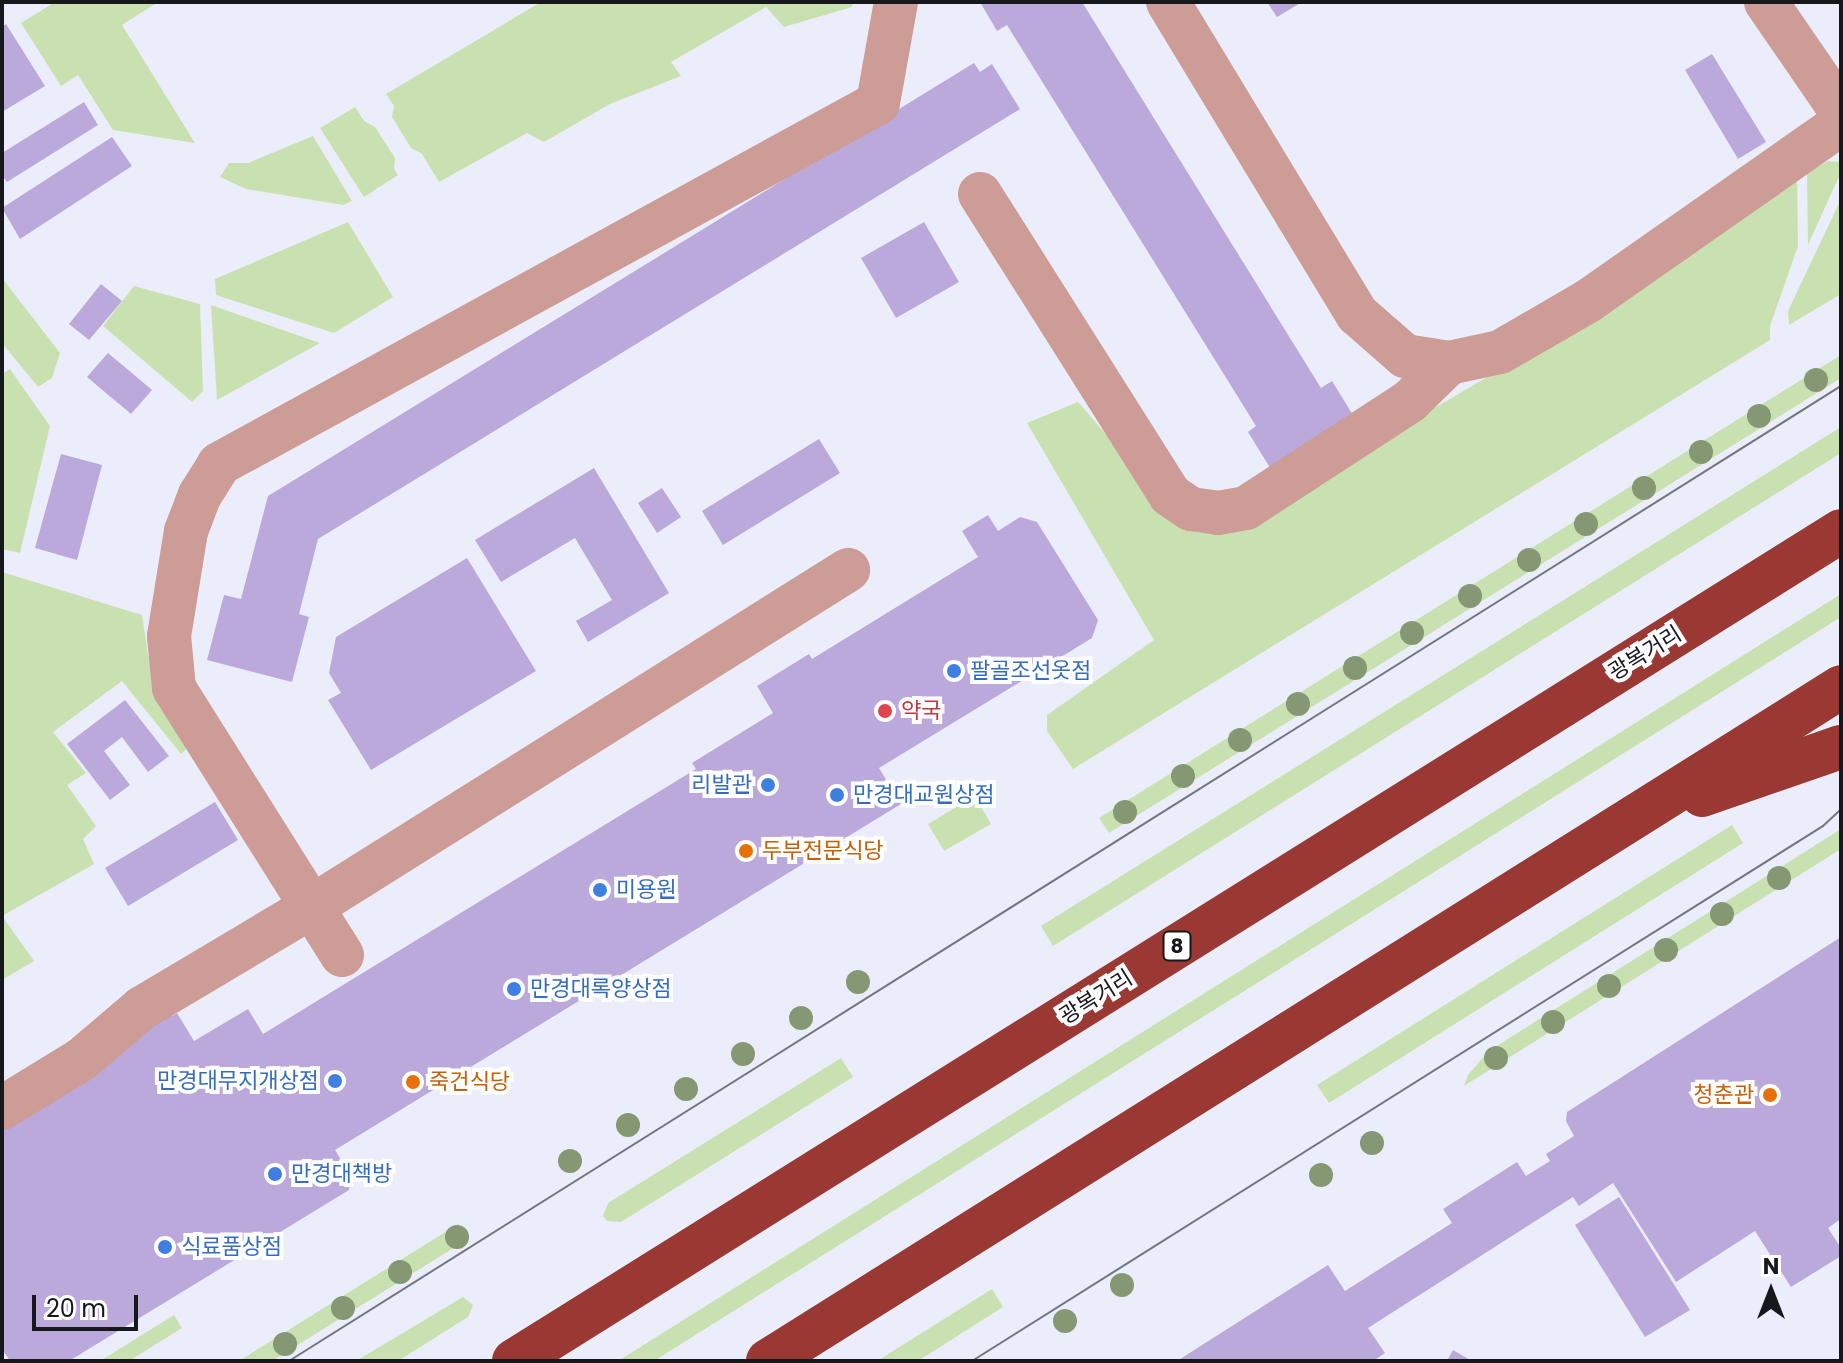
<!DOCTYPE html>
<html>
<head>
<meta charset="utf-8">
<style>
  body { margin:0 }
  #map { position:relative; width:1843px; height:1363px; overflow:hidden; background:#ebeefa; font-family:Poppins,"Noto Sans KR",sans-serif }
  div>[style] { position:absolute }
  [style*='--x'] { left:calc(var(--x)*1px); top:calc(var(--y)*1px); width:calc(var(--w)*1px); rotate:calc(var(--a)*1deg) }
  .green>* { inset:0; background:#c9e1b1 }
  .building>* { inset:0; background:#bba9db }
  .minor>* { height:44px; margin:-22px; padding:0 22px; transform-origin:22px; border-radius:22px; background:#cd9c97 }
  .highway>* { height:44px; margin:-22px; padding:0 22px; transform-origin:22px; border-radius:22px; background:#9a3834 }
  .tram>* { height:2px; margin:-1px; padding:0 1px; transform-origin:1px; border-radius:1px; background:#73757d }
  .trees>* { width:24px; height:24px; margin:-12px; border-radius:50%; background:#869773 }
  .dots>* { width:22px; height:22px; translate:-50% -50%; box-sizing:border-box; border:4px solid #fff; border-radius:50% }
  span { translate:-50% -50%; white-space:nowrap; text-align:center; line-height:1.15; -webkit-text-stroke:8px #fff; paint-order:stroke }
  .shield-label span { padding:2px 6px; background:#fff; border:2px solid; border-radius:6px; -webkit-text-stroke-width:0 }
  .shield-label { font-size:20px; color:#17181c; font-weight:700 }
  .street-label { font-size:22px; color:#17181c }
  .shop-label { font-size:22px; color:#366cbe }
  .left { translate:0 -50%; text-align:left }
  .right { translate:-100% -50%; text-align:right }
  .health-label { font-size:22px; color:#be3a42 }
  .food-label { font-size:22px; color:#c56008 }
  .frame { position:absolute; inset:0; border:4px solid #17181c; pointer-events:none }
  .north { position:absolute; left:1731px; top:1251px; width:80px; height:80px; -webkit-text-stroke:6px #fff; paint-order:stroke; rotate:0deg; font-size:22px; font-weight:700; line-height:32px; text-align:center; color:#17181c }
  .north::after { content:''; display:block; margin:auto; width:28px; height:36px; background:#17181c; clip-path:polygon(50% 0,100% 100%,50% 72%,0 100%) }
  .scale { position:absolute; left:32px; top:1295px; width:106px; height:36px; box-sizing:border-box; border:4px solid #17181c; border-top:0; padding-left:10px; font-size:24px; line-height:28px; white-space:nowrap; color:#17181c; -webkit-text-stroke:6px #fff; paint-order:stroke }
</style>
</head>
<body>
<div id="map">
  <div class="green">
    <div style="clip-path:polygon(55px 2px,158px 2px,122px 25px,195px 143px,113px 130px,78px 75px,61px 86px,21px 23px)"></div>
    <div style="clip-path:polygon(541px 2px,853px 2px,852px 7px,784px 27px,766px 7px,671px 62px,681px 76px,610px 104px,544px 142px,527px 133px,439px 182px,422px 154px,411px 148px,392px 117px,394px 106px,386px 94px)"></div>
    <div style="clip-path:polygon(355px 107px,364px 121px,375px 127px,395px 158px,394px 169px,398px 175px,364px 197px,320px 128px)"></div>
    <div style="clip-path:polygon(313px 136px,352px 201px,343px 205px,246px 189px,220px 177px,229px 163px,248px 163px)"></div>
    <div style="clip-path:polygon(1828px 161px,1841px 162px,1841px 172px,1808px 245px,1807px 173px)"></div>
    <div style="clip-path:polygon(1797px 177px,1798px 246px,1770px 326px,1770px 340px,1073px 769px,1047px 731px,1047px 715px,1154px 640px,1027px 423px,1078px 402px,1169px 507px,1241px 521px,1525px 355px)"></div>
    <div style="clip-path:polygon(1841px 199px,1841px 294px,1789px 325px,1788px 311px)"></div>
    <div style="clip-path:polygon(348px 222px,393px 297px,334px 333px,216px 295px,215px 279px)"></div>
    <div style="clip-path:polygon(2px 278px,60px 353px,52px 378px,38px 387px,2px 343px)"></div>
    <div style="clip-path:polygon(134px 286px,200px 304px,203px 391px,192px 402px,103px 326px)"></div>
    <div style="clip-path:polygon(211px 305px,320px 343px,217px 400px)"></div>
    <div style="clip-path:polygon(1841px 355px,1841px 378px,1109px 833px,1099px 818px)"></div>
    <div style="clip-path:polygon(10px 369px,50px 426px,20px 553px,2px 549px,2px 374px)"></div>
    <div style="clip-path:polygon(1841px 427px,1841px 453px,1053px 946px,1041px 926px)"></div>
    <div style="clip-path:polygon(2px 572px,142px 615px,148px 654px,159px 688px,192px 744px,181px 754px,122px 681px,53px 732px,86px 773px,67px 785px,96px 826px,83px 839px,94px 864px,2px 916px)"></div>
    <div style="clip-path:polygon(1841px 594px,1841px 617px,654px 1361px,618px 1361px)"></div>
    <div style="clip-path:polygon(975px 796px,991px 824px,944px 851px,928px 824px)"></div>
    <div style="clip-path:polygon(1732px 825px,1743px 843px,1329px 1103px,1317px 1085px)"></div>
    <div style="clip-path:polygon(1841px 829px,1841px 849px,1464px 1086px,1468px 1075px,1486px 1054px,1506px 1040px)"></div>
    <div style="clip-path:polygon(2px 916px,34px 961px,2px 980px)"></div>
    <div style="clip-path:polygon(841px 1058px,853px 1077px,621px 1222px,607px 1221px,603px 1216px,608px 1203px)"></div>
    <div style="clip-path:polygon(458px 1224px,468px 1239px,272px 1361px,239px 1361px)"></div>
    <div style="clip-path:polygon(992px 1289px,1003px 1307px,918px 1361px,877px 1361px)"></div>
    <div style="clip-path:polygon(463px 1297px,473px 1305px,468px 1317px,398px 1361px,356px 1361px)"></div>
    <div style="clip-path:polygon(174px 1315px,182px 1328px,129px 1361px,100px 1361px)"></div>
  </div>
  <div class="building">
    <div style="clip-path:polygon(980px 2px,1082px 2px,1321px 388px,1332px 381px,1356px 420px,1272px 471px,1248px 432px,1256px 426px,1007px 25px,997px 31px)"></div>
    <div style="clip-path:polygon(1267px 2px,1302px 2px,1277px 17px)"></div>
    <div style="clip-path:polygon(6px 24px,45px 86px,2px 112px,2px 27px)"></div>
    <div style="clip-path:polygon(1712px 54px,1766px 142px,1738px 159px,1685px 70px)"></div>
    <div style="clip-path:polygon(974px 63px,980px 72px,992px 64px,1020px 109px,318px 539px,299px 614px,309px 617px,292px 682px,207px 660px,224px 595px,241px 599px,268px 496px)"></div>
    <div style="clip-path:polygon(84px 102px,98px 125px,7px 182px,2px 175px,2px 153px)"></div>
    <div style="clip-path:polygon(112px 137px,132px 166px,20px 239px,2px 208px)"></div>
    <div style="clip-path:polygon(924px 222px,959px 282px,896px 318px,861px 258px)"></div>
    <div style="clip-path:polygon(101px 284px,122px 301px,89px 340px,69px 324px)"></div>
    <div style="clip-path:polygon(108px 353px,152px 390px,131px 414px,87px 377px)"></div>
    <div style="clip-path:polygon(819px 439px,840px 473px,723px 545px,702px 511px)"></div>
    <div style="clip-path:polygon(61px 454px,102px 465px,77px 560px,35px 548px)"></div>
    <div style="clip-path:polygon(594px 468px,669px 593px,588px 642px,576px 621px,612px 600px,575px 538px,501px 582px,475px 540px)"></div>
    <div style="clip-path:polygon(662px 488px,681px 517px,657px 533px,638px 503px)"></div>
    <div style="clip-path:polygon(988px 515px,998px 531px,1020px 517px,1037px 522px,1098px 620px,1092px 638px,879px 768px,901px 804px,335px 1150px,351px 1176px,349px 1190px,69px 1361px,10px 1361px,2px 1349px,2px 1123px,170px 1013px,172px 1016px,177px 1013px,194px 1041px,248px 1009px,263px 1034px,696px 769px,692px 763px,773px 713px,757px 686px,809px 654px,812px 659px,978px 557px,962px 531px)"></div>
    <div style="clip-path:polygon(467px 558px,536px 671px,371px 770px,328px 700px,341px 693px,329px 673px,336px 637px)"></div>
    <div style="clip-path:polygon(125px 700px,169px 756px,148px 772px,122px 737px,104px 751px,130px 785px,110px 800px,67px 744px)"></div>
    <div style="clip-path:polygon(215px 802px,238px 840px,128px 906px,105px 868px)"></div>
    <div style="clip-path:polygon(1841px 937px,1841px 1219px,1828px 1228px,1841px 1248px,1841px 1256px,1791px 1287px,1755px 1231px,1676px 1282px,1613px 1183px,1579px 1206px,1573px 1197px,1368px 1328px,1385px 1353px,1373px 1361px,1177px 1361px,1328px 1265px,1345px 1291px,1452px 1223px,1443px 1209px,1517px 1162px,1526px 1176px,1550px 1161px,1546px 1154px,1574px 1136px,1566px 1121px,1567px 1112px)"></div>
    <div style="clip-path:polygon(1619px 1197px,1690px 1310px,1645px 1337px,1575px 1225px)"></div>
    <div style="clip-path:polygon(1453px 1350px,1472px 1361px,1447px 1361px)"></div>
  </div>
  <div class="minor">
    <div style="--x:1168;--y:2;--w:365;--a:58.8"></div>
    <div style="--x:1357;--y:314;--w:64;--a:41.2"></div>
    <div style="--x:1405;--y:356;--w:45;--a:9"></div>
    <div style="--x:1449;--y:363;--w:52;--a:-12.2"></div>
    <div style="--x:1500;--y:352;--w:102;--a:-30.1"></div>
    <div style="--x:1588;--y:301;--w:309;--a:-35"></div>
    <div style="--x:1766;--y:2;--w:132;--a:55.5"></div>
    <div style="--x:980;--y:194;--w:356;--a:57.7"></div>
    <div style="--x:1170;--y:495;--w:25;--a:34"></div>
    <div style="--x:1191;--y:509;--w:27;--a:8"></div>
    <div style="--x:1218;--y:513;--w:28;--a:-10"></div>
    <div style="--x:1246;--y:508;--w:196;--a:-33.1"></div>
    <div style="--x:1410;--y:401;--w:54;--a:-44.3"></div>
    <div style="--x:342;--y:955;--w:315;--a:-122.2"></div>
    <div style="--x:174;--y:688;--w:52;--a:-95.5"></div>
    <div style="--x:169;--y:636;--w:106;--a:-80.8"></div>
    <div style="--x:186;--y:531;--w:39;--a:-69"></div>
    <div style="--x:200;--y:495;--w:36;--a:-58"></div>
    <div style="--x:219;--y:464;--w:751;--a:-28.71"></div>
    <div style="--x:878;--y:103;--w:103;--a:-79.9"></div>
    <div style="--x:2;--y:1108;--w:94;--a:-31.5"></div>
    <div style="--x:82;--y:1059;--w:79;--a:-40.4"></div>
    <div style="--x:142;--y:1008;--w:199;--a:-30.8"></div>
    <div style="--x:313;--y:906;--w:632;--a:-32.13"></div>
  </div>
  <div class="highway">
    <div style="--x:1702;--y:795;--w:147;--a:-19.1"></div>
    <div style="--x:514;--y:1361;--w:1565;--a:-32.02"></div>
    <div style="--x:768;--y:1361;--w:1267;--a:-32.13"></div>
  </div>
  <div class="tram">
    <div style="--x:289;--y:1361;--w:1833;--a:-32.14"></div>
    <div style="--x:972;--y:1361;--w:1005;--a:-32.16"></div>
    <div style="--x:1823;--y:826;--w:25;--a:-43"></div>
  </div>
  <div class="trees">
    <div style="left:1816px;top:380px"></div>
    <div style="left:1759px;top:416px"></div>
    <div style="left:1701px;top:452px"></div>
    <div style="left:1644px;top:488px"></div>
    <div style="left:1586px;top:524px"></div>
    <div style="left:1529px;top:560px"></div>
    <div style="left:1470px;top:596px"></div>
    <div style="left:1412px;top:633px"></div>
    <div style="left:1355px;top:668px"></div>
    <div style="left:1298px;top:704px"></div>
    <div style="left:1240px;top:740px"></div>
    <div style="left:1183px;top:776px"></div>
    <div style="left:1125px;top:812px"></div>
    <div style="left:1779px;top:878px"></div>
    <div style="left:1722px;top:914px"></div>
    <div style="left:1666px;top:950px"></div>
    <div style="left:858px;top:982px"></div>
    <div style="left:1609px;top:986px"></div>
    <div style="left:801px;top:1018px"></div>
    <div style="left:1553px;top:1022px"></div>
    <div style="left:743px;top:1054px"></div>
    <div style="left:1496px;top:1058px"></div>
    <div style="left:686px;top:1089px"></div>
    <div style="left:628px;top:1125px"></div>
    <div style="left:1372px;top:1143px"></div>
    <div style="left:570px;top:1161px"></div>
    <div style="left:1321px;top:1175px"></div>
    <div style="left:457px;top:1237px"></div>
    <div style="left:400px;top:1272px"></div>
    <div style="left:1122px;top:1285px"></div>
    <div style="left:343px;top:1308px"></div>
    <div style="left:1065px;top:1321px"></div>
    <div style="left:285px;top:1344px"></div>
  </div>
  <div class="dots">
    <div style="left:954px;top:671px;background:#3f7fe0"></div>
    <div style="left:885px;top:711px;background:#e0444e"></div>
    <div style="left:768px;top:785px;background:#3f7fe0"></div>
    <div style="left:837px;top:795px;background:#3f7fe0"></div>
    <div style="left:746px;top:851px;background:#e8710a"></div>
    <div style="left:600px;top:890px;background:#3f7fe0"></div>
    <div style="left:514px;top:989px;background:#3f7fe0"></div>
    <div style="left:335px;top:1081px;background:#3f7fe0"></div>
    <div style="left:413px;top:1082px;background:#e8710a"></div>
    <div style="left:1770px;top:1095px;background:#e8710a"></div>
    <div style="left:275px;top:1174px;background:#3f7fe0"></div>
    <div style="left:165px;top:1247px;background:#3f7fe0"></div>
  </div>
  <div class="shield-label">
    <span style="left:1177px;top:946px">8</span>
  </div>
  <div class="street-label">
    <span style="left:1645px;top:653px;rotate:-32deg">광복거리</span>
    <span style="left:1096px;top:997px;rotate:-32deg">광복거리</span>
  </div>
  <div class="shop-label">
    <span class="left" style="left:970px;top:671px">팔골조선옷점</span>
    <span class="right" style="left:752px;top:785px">리발관</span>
    <span class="left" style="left:853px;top:795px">만경대교원상점</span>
    <span class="left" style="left:616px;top:890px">미용원</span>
    <span class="left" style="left:530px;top:989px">만경대록양상점</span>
    <span class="right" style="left:319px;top:1081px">만경대무지개상점</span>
    <span class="left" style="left:291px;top:1174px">만경대책방</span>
    <span class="left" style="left:181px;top:1247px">식료품상점</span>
  </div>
  <div class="health-label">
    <span class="left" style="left:901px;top:711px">약국</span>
  </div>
  <div class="food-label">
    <span class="left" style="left:762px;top:851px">두부전문식당</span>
    <span class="left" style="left:429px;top:1082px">죽건식당</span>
    <span class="right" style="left:1754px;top:1095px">청춘관</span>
  </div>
  <div class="frame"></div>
  <div class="north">N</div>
  <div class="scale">20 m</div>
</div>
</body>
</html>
